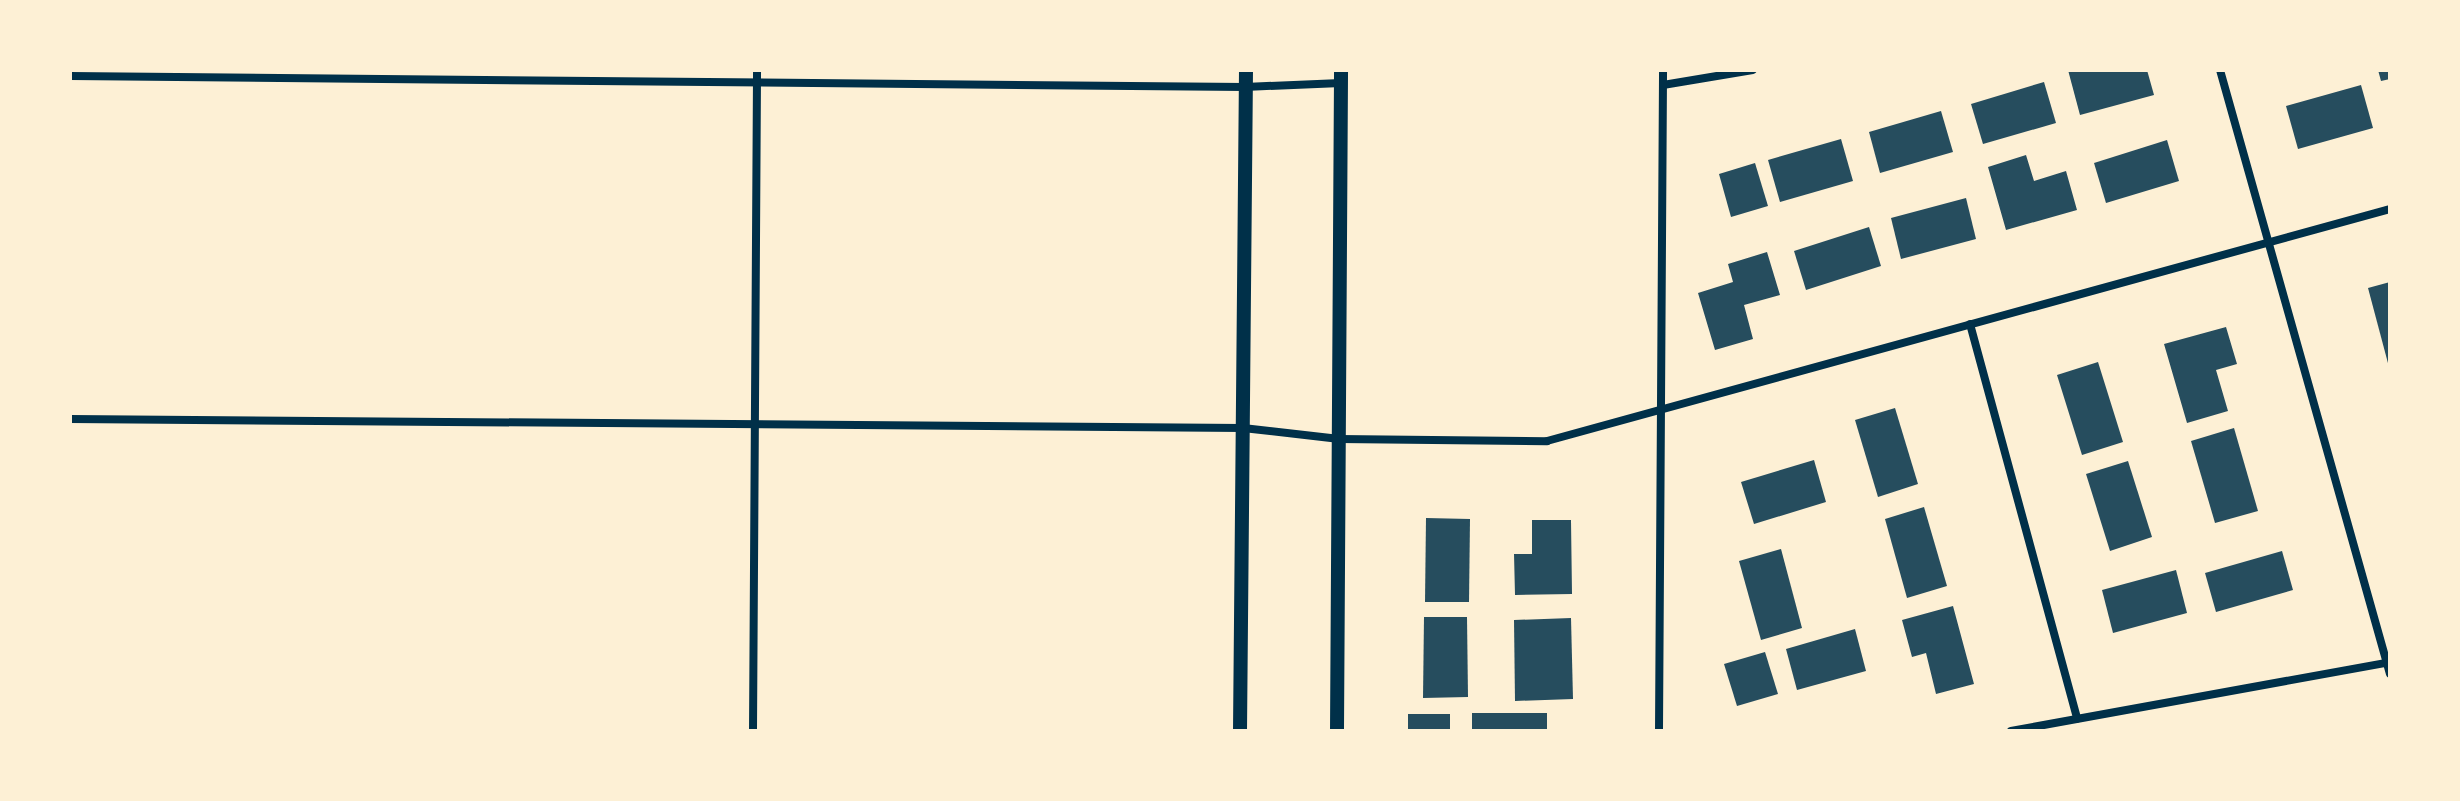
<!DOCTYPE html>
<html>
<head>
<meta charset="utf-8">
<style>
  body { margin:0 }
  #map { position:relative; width:2460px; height:801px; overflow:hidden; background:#fdf0d5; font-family:Manrope,sans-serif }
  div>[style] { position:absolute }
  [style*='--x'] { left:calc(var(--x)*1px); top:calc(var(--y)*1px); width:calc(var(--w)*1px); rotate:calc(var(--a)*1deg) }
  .building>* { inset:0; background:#264d5e }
  .minor>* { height:8px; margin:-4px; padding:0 4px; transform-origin:4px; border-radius:4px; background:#003049 }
  .tertiary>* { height:14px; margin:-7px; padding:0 7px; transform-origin:7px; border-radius:7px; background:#003049 }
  span { translate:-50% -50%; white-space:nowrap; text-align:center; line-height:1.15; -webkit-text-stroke:8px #fdf0d5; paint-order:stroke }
  .frame { position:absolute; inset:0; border:72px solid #fdf0d5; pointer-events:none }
</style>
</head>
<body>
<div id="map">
  <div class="building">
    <div style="clip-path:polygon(2068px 70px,2147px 70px,2154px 95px,2080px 115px)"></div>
    <div style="clip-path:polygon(2378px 70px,2390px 70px,2390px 79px,2381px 81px)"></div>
    <div style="clip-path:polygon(2044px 82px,2056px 123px,1983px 144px,1971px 104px)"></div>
    <div style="clip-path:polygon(2361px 85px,2373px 128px,2298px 149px,2286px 106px)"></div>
    <div style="clip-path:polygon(1941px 111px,1953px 152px,1880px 173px,1869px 132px)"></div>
    <div style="clip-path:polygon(1841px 139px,1853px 181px,1780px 202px,1768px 160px)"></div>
    <div style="clip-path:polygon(2167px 140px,2179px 181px,2106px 203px,2094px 163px)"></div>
    <div style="clip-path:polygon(2026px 155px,2034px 181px,2066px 171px,2077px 210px,2006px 230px,1988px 167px)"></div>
    <div style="clip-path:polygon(1755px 163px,1768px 206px,1731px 217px,1719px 174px)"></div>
    <div style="clip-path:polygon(1966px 198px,1976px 239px,1901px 259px,1891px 218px)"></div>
    <div style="clip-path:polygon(1869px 227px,1881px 266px,1806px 290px,1794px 251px)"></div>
    <div style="clip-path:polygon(1767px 252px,1780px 295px,1744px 305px,1753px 339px,1715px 350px,1698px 293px,1733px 282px,1728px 264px)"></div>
    <div style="clip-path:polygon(2390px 282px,2390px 366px,2389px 367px,2368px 288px)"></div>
    <div style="clip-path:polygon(2226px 327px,2237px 364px,2216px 370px,2228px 411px,2187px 423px,2164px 344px)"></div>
    <div style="clip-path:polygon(2098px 362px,2123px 442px,2082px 455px,2057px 375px)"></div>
    <div style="clip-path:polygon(1895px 408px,1918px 484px,1878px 497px,1855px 420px)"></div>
    <div style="clip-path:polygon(2234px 428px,2258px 511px,2215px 523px,2191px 441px)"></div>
    <div style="clip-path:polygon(1814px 460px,1826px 502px,1754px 524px,1741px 482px)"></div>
    <div style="clip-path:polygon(2128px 461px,2152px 537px,2110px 551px,2086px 474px)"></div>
    <div style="clip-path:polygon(1924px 507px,1947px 586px,1907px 598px,1885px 519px)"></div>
    <div style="clip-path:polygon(1426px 518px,1470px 519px,1469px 602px,1425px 602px)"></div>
    <div style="clip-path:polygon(1532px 520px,1571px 520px,1572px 594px,1515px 595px,1514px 554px,1532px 554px)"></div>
    <div style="clip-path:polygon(1781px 549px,1802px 628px,1761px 640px,1739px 561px)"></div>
    <div style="clip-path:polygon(2282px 551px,2293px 590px,2216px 612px,2205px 573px)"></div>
    <div style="clip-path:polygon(2176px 570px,2187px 613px,2113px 633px,2102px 590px)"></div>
    <div style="clip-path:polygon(1953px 606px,1974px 684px,1936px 694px,1926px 653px,1912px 657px,1902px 620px)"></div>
    <div style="clip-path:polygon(1424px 617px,1467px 617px,1468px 697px,1423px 698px)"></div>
    <div style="clip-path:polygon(1571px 618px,1573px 699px,1515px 701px,1514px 620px)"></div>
    <div style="clip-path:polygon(1855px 629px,1866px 671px,1797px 690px,1786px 649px)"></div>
    <div style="clip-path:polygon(1765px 652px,1778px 694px,1737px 706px,1724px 664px)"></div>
    <div style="clip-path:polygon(1472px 713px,1547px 713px,1547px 731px,1472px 731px)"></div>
    <div style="clip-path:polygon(1408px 714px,1450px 714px,1450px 731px,1408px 731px)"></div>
  </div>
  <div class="minor">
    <div style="--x:2220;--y:70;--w:627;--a:74.28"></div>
    <div style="--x:70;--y:76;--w:1175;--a:0.54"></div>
    <div style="--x:1245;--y:87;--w:96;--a:-2.4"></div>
    <div style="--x:1663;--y:85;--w:91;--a:-9.5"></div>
    <div style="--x:1970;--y:324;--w:409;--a:74.8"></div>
    <div style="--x:70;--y:419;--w:1173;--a:0.44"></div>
    <div style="--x:1243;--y:428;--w:97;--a:6.5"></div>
    <div style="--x:1339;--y:439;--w:208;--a:0.6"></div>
    <div style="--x:1547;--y:441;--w:874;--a:-15.39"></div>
    <div style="--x:753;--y:731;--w:661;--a:-89.65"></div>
    <div style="--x:1659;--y:731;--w:661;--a:-89.65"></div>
    <div style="--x:2011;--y:731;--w:384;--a:-10.3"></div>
  </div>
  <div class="tertiary">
    <div style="--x:1240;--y:731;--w:661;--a:-89.48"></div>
    <div style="--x:1337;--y:731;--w:661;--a:-89.65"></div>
  </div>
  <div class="frame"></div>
</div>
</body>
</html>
